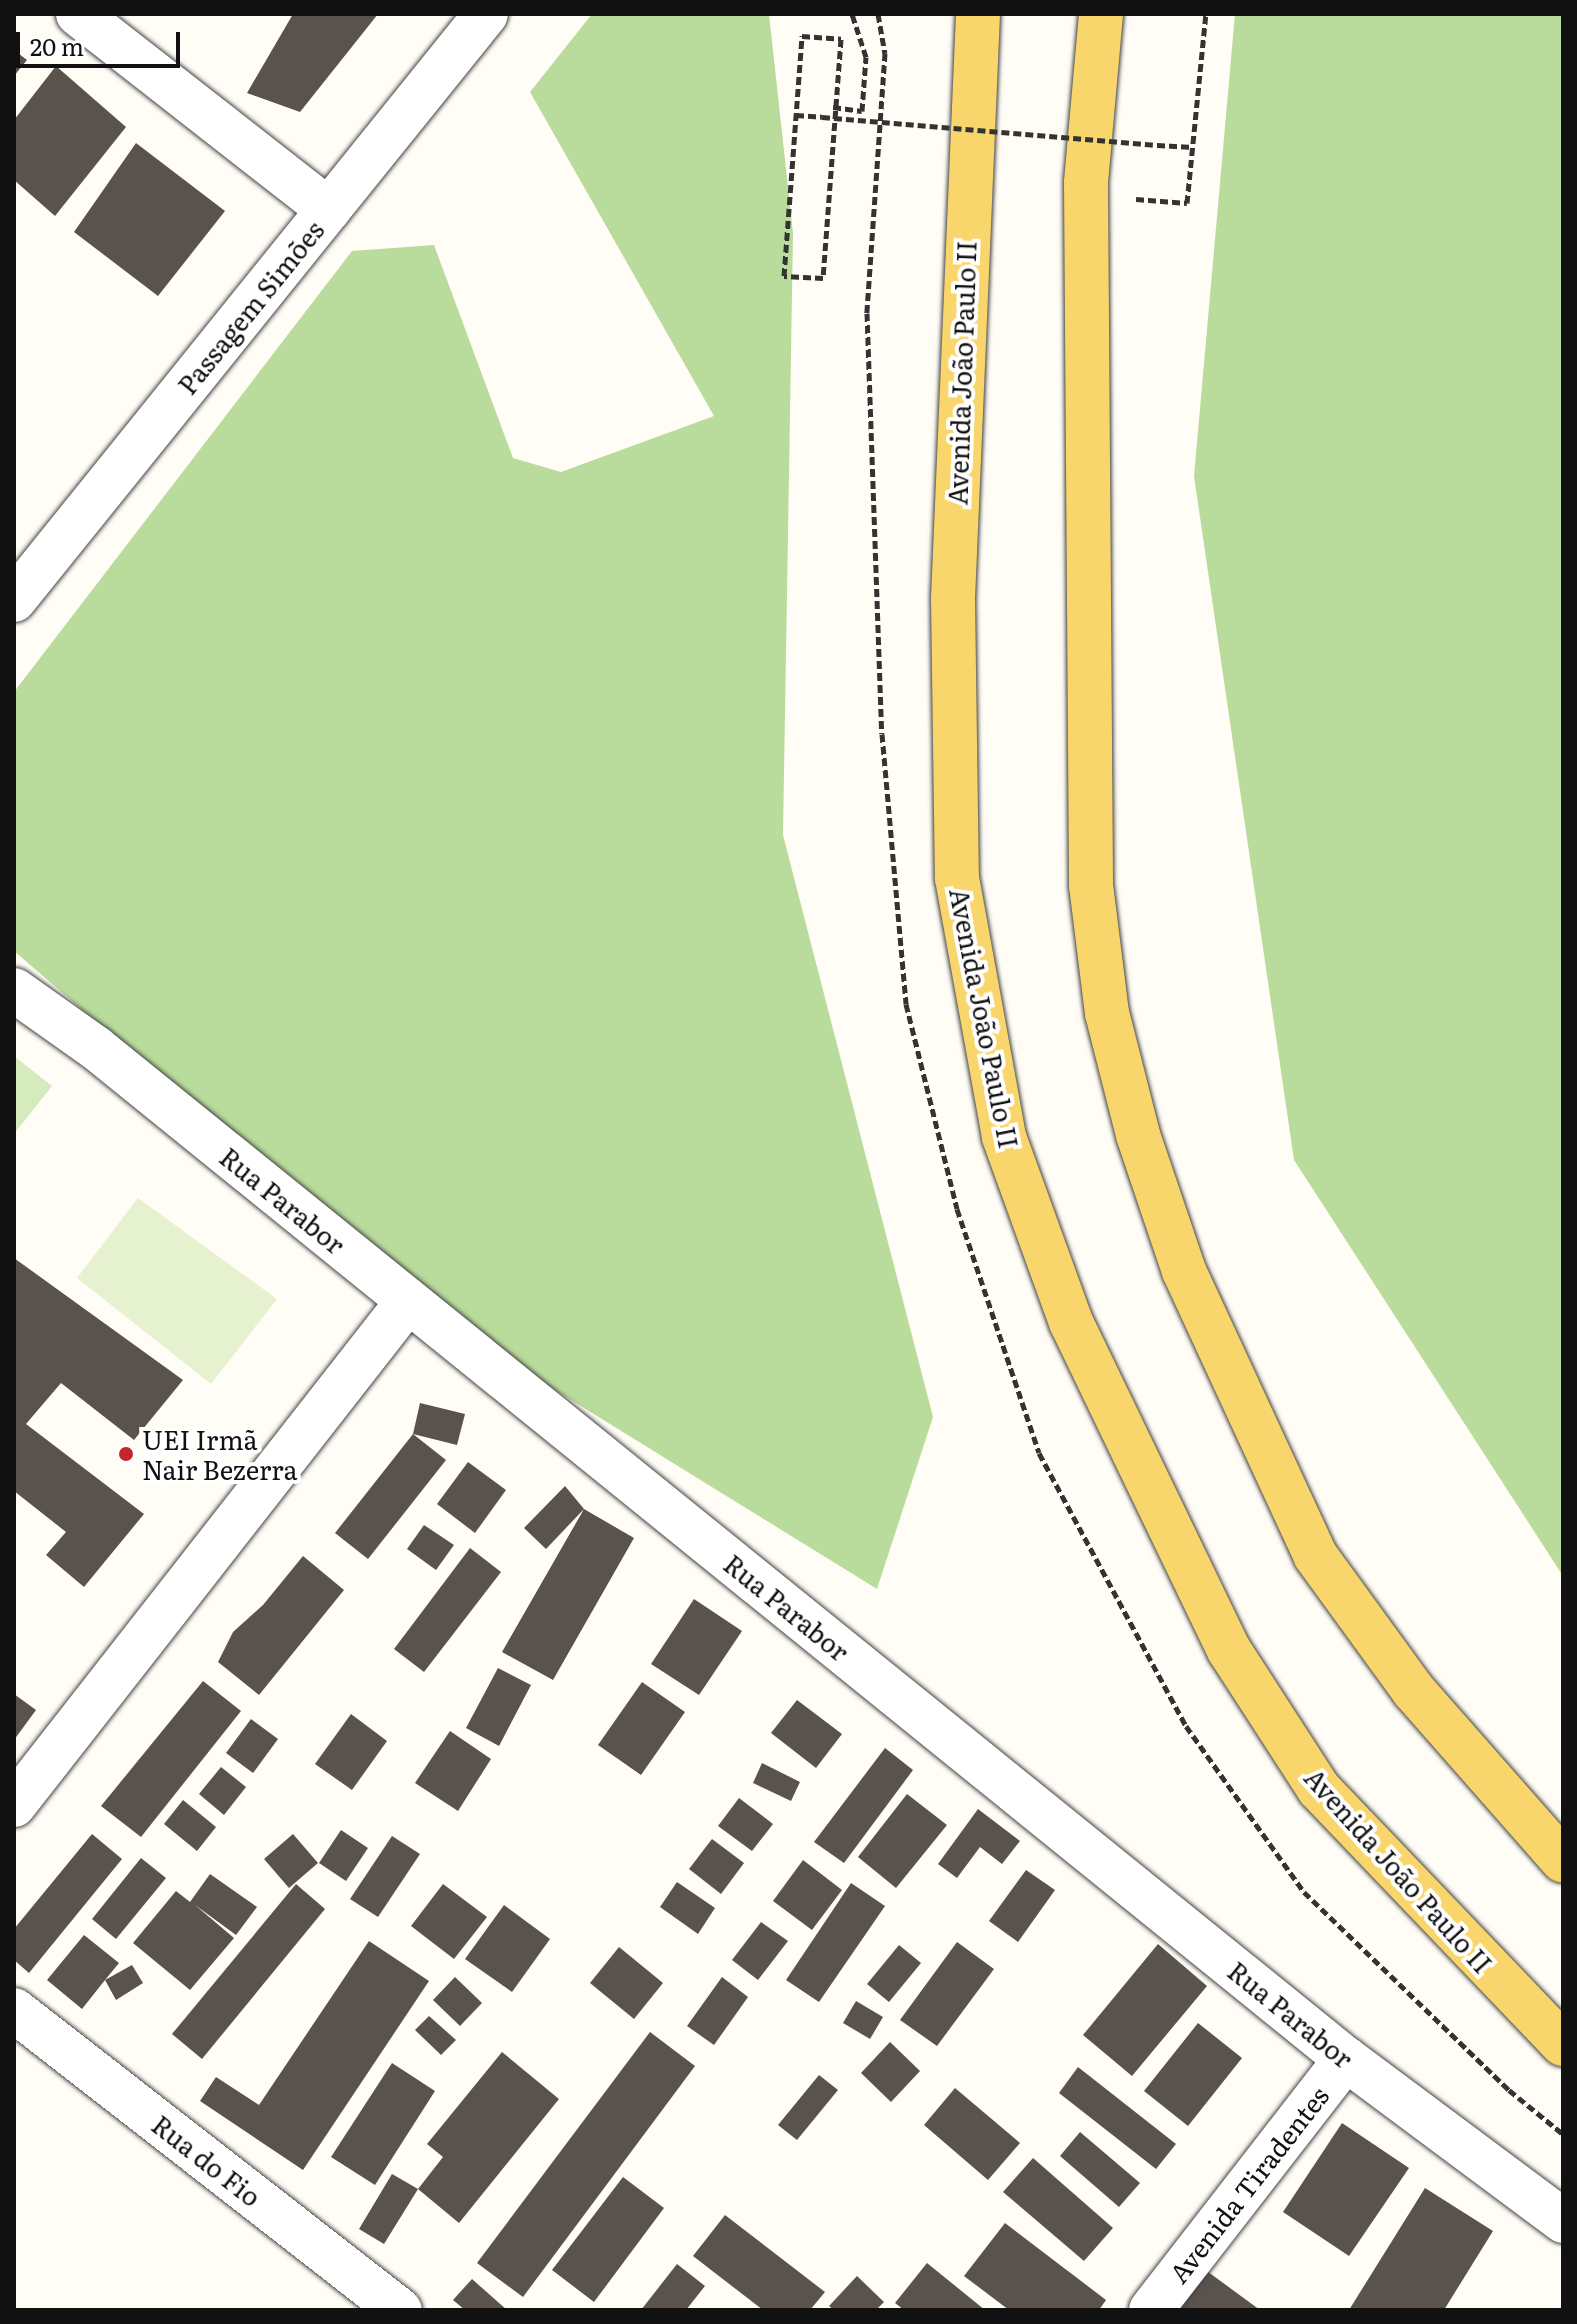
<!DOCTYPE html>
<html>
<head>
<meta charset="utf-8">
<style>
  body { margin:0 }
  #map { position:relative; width:1577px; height:2324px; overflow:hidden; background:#fffdf5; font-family:Literata,serif }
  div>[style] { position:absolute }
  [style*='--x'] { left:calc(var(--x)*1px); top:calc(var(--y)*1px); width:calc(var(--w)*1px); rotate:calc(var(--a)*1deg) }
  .green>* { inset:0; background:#d5ebbd }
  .forest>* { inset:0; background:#b9dc9c }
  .pitch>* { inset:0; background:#e6f2cf }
  .building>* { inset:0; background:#5a524d }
  .path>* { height:5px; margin-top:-2.5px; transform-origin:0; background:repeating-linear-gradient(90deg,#333 0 8px,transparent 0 12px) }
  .roads { filter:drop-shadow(0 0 2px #444) drop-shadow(0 0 2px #444) }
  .minor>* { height:44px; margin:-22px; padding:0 22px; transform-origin:22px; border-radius:22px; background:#fff }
  .major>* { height:44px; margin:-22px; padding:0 22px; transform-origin:22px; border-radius:22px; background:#f9d66b }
  .path-bridge>* { height:5px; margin-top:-2.5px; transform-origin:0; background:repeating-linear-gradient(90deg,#333 0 8px,transparent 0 12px) }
  .dots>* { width:22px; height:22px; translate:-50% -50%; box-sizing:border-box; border:4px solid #fff; border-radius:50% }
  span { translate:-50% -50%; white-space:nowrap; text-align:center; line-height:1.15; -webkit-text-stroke:8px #fff; paint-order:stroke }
  .street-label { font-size:26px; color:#111 }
  .poi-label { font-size:26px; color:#111 }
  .left { translate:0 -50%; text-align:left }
  .frame { position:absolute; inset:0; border:16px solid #111; pointer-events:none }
  .scale { position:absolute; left:16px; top:32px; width:164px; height:36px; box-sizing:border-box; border:4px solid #111; border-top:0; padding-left:10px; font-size:24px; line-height:28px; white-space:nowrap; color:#111; -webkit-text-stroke:6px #fff; paint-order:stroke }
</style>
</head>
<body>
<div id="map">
  <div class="green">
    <div style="clip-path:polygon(14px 1056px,52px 1086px,14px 1134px)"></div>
  </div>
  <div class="forest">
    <div style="clip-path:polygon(592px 14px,769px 14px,793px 233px,783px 835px,933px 1417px,877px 1589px,445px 1322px,14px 951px,14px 692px,352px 251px,434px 245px,513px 458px,561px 472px,714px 416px,530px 92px)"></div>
    <div style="clip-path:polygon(1235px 14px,1563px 14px,1563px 1576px,1294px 1160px,1194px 476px)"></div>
  </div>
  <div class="pitch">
    <div style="clip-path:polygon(138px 1198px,277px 1299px,211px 1384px,77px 1278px)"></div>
  </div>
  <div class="building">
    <div style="clip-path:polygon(293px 14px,378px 14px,300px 112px,247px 93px)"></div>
    <div style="clip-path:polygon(14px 50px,27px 60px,14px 76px)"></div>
    <div style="clip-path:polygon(56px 66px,126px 127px,55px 216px,14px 180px,14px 120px)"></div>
    <div style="clip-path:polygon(136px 143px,225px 211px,158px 296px,74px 232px)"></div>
    <div style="clip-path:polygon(14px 1258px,183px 1380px,134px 1440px,61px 1383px,26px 1424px,144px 1514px,84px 1587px,46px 1555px,66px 1532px,14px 1491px)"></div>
    <div style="clip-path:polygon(420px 1403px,465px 1414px,457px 1445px,413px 1434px)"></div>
    <div style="clip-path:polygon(413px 1434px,446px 1460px,368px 1559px,335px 1533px)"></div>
    <div style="clip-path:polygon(468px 1462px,506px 1490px,475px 1533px,437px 1504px)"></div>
    <div style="clip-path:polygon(565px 1486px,584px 1509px,634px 1538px,553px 1680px,502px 1652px,584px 1509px,546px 1549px,524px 1528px)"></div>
    <div style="clip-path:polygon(424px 1525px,454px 1545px,436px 1570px,407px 1549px)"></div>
    <div style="clip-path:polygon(470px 1548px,501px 1572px,424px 1672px,394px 1649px)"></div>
    <div style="clip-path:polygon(303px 1556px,344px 1590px,259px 1695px,218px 1662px,233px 1632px,263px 1605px)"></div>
    <div style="clip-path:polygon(694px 1599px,742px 1631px,699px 1695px,651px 1664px)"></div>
    <div style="clip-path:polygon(498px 1668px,531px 1685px,499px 1746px,466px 1728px)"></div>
    <div style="clip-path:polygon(203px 1681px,241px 1711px,141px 1837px,101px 1806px)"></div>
    <div style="clip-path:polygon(642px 1682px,685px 1712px,641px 1775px,598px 1745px)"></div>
    <div style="clip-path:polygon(14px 1694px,36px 1710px,14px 1740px)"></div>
    <div style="clip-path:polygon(797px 1700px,842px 1734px,816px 1768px,771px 1733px)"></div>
    <div style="clip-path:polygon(351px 1714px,387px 1741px,352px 1790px,315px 1764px)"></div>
    <div style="clip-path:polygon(251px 1719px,278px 1739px,253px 1773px,226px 1753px)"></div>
    <div style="clip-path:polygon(450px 1731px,491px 1759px,458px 1811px,415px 1783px)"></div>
    <div style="clip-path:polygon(885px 1748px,913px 1770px,844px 1863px,814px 1842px)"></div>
    <div style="clip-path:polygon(762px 1763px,800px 1782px,791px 1801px,753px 1783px)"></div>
    <div style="clip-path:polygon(221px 1767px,246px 1787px,224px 1815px,199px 1794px)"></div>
    <div style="clip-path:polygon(907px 1794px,947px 1825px,896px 1888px,858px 1857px)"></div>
    <div style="clip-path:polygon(739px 1798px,773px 1824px,752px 1851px,718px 1826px)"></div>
    <div style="clip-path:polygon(183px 1800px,216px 1827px,197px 1851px,164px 1824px)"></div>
    <div style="clip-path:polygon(978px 1809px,1020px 1841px,1002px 1864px,980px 1847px,957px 1878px,938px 1864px)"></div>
    <div style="clip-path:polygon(341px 1830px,368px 1848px,346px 1881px,319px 1863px)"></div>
    <div style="clip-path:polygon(92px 1834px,122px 1859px,29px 1973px,14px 1960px,14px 1929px)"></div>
    <div style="clip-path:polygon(293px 1834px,318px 1863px,289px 1888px,264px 1859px)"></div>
    <div style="clip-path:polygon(392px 1836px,420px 1854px,378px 1917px,350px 1899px)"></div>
    <div style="clip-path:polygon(712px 1839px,744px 1863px,721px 1894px,689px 1869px)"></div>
    <div style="clip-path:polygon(141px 1858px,166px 1878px,116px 1939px,92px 1919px)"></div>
    <div style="clip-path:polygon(803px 1860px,842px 1890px,812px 1930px,773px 1901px)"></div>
    <div style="clip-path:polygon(1026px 1870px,1055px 1890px,1018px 1942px,989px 1921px)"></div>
    <div style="clip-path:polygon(210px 1874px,257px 1907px,236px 1935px,195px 1905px,234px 1938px,190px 1990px,133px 1943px,176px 1891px,190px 1902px)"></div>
    <div style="clip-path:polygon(677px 1882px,715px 1908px,698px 1934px,660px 1907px)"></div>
    <div style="clip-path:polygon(851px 1883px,885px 1906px,819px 2002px,786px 1980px)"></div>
    <div style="clip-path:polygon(296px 1884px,325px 1909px,202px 2059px,172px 2034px)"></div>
    <div style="clip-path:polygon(443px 1884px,487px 1917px,454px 1959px,411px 1926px)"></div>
    <div style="clip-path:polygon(504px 1905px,550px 1939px,512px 1992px,465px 1959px)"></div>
    <div style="clip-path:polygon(761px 1922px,788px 1941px,758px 1980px,732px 1960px)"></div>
    <div style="clip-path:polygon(84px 1935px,119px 1963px,105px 1980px,132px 1965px,143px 1983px,116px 2000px,105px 1980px,82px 2009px,47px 1980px)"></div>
    <div style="clip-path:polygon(369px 1941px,429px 1981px,303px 2170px,200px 2101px,216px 2077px,259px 2105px)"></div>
    <div style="clip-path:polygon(957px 1942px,994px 1969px,937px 2046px,900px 2020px)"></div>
    <div style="clip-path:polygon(1158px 1944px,1207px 1986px,1132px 2076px,1083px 2035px)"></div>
    <div style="clip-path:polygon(899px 1945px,921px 1963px,889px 2002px,867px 1984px)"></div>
    <div style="clip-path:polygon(619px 1947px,663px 1983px,634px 2019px,590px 1983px)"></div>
    <div style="clip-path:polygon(455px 1977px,482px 2003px,460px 2026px,433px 2000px)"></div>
    <div style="clip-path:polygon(722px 1977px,748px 1997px,714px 2045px,687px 2026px)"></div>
    <div style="clip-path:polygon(856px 2001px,883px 2017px,870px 2039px,843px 2023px)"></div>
    <div style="clip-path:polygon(429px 2016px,456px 2040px,441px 2055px,415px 2030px)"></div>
    <div style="clip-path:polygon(1198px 2023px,1242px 2058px,1188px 2126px,1144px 2091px)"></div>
    <div style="clip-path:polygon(650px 2032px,695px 2066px,523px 2297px,477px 2263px)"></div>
    <div style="clip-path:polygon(890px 2042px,920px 2071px,891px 2102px,861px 2073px)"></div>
    <div style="clip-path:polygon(502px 2052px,559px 2099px,459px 2223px,418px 2189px,443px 2157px,427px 2144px)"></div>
    <div style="clip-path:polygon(392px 2063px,435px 2091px,375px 2185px,331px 2157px)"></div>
    <div style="clip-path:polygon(1078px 2067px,1176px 2144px,1156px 2169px,1059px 2093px)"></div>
    <div style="clip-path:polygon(819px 2075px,838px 2090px,797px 2140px,778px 2125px)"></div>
    <div style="clip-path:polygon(955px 2088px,1020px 2143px,988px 2180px,924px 2125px)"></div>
    <div style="clip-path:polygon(1342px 2123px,1409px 2168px,1349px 2256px,1283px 2212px)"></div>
    <div style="clip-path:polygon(1080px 2132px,1140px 2183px,1119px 2207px,1060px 2156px)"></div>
    <div style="clip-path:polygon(1033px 2158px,1113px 2228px,1084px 2261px,1003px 2192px)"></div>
    <div style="clip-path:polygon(392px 2174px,418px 2189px,384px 2244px,359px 2229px)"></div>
    <div style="clip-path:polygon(623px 2177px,664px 2208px,594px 2302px,552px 2270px)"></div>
    <div style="clip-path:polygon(1425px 2188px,1493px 2231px,1444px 2310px,1349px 2310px)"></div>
    <div style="clip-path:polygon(725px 2215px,825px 2292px,810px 2310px,763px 2310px,693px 2256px)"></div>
    <div style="clip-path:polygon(1005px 2223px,1106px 2300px,1099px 2310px,1009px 2310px,964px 2276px)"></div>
    <div style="clip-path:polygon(927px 2263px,985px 2310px,904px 2310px,895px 2303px)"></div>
    <div style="clip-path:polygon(677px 2264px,705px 2286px,686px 2310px,641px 2310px)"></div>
    <div style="clip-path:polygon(1200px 2266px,1260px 2310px,1178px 2310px)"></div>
    <div style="clip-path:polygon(857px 2276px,884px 2302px,876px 2310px,834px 2310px,829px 2306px)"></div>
    <div style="clip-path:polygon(472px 2279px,507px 2310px,465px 2310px,453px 2300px)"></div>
  </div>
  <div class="path">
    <div style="--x:878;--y:14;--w:40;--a:80"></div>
    <div style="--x:885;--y:53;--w:261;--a:94"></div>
    <div style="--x:867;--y:313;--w:421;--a:88"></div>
    <div style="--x:882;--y:734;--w:271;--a:84.9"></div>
    <div style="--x:906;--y:1004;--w:211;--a:76"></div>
    <div style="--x:957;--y:1209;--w:257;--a:71.4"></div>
    <div style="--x:1039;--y:1453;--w:310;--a:61.7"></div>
    <div style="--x:1186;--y:1726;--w:204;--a:54.6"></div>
    <div style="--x:1304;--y:1892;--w:285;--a:44"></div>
    <div style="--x:1509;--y:2090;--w:70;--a:39.2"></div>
    <div style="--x:802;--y:36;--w:39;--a:4"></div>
    <div style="--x:841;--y:39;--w:240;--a:94.3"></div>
    <div style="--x:823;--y:278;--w:39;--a:-177"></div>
    <div style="--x:784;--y:276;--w:241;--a:-85.7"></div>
    <div style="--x:833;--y:107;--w:29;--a:8"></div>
    <div style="--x:862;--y:111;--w:54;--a:-85.8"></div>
    <div style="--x:866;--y:57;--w:45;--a:-108"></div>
    <div style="--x:796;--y:115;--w:26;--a:4"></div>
    <div style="--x:1157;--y:145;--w:36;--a:3"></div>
    <div style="--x:1136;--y:199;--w:51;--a:4.5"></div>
    <div style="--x:1187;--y:203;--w:190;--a:-84.3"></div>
  </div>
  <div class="roads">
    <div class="minor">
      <div style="--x:78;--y:14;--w:318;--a:38"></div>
      <div style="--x:14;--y:600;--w:752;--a:-51.15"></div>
      <div style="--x:14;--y:990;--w:100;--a:35.3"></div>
      <div style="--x:96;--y:1048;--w:1608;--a:38.97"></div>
      <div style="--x:1346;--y:2059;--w:271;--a:36.7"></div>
      <div style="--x:14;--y:1805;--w:640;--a:-51.98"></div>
      <div style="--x:14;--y:2010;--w:489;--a:37.9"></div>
      <div style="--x:1151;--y:2310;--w:318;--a:-52.2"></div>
    </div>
    <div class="major">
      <div style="--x:978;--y:14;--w:586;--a:92.45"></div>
      <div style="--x:953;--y:599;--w:279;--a:89.2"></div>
      <div style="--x:957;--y:878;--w:263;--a:79.7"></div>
      <div style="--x:1004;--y:1137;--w:197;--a:70.1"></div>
      <div style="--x:1071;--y:1322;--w:364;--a:64.3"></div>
      <div style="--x:1229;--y:1650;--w:166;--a:57.1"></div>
      <div style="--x:1319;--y:1789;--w:353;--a:46.3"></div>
      <div style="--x:1101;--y:14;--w:170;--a:95.1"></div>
      <div style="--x:1086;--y:183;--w:702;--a:89.59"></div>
      <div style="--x:1091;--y:885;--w:129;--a:82.9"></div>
      <div style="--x:1107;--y:1013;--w:126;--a:75.7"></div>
      <div style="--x:1138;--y:1135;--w:144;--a:71.3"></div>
      <div style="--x:1184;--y:1271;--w:313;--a:65.2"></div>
      <div style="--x:1315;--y:1555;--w:167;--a:54"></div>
      <div style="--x:1413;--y:1690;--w:227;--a:48.7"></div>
    </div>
  </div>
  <div class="path-bridge">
    <div style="--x:822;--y:117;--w:336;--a:4.8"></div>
  </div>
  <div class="dots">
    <div style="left:126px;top:1454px;background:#c4262e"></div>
  </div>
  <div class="street-label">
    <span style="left:250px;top:307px;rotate:-51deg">Passagem Simões</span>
    <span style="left:961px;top:373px;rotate:-88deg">Avenida João Paulo II</span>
    <span style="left:985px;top:1018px;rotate:79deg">Avenida João Paulo II</span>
    <span style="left:283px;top:1200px;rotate:39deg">Rua Parabor</span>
    <span style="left:787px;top:1607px;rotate:39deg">Rua Parabor</span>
    <span style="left:1399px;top:1870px;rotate:48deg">Avenida João Paulo II</span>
    <span style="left:1291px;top:2014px;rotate:39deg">Rua Parabor</span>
    <span style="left:207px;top:2160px;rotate:38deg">Rua do Fio</span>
    <span style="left:1248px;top:2184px;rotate:-52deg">Avenida Tiradentes</span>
  </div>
  <div class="poi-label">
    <span class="left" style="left:142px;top:1454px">UEI Irmã<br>Nair Bezerra</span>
  </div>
  <div class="frame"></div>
  <div class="scale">20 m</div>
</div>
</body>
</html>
